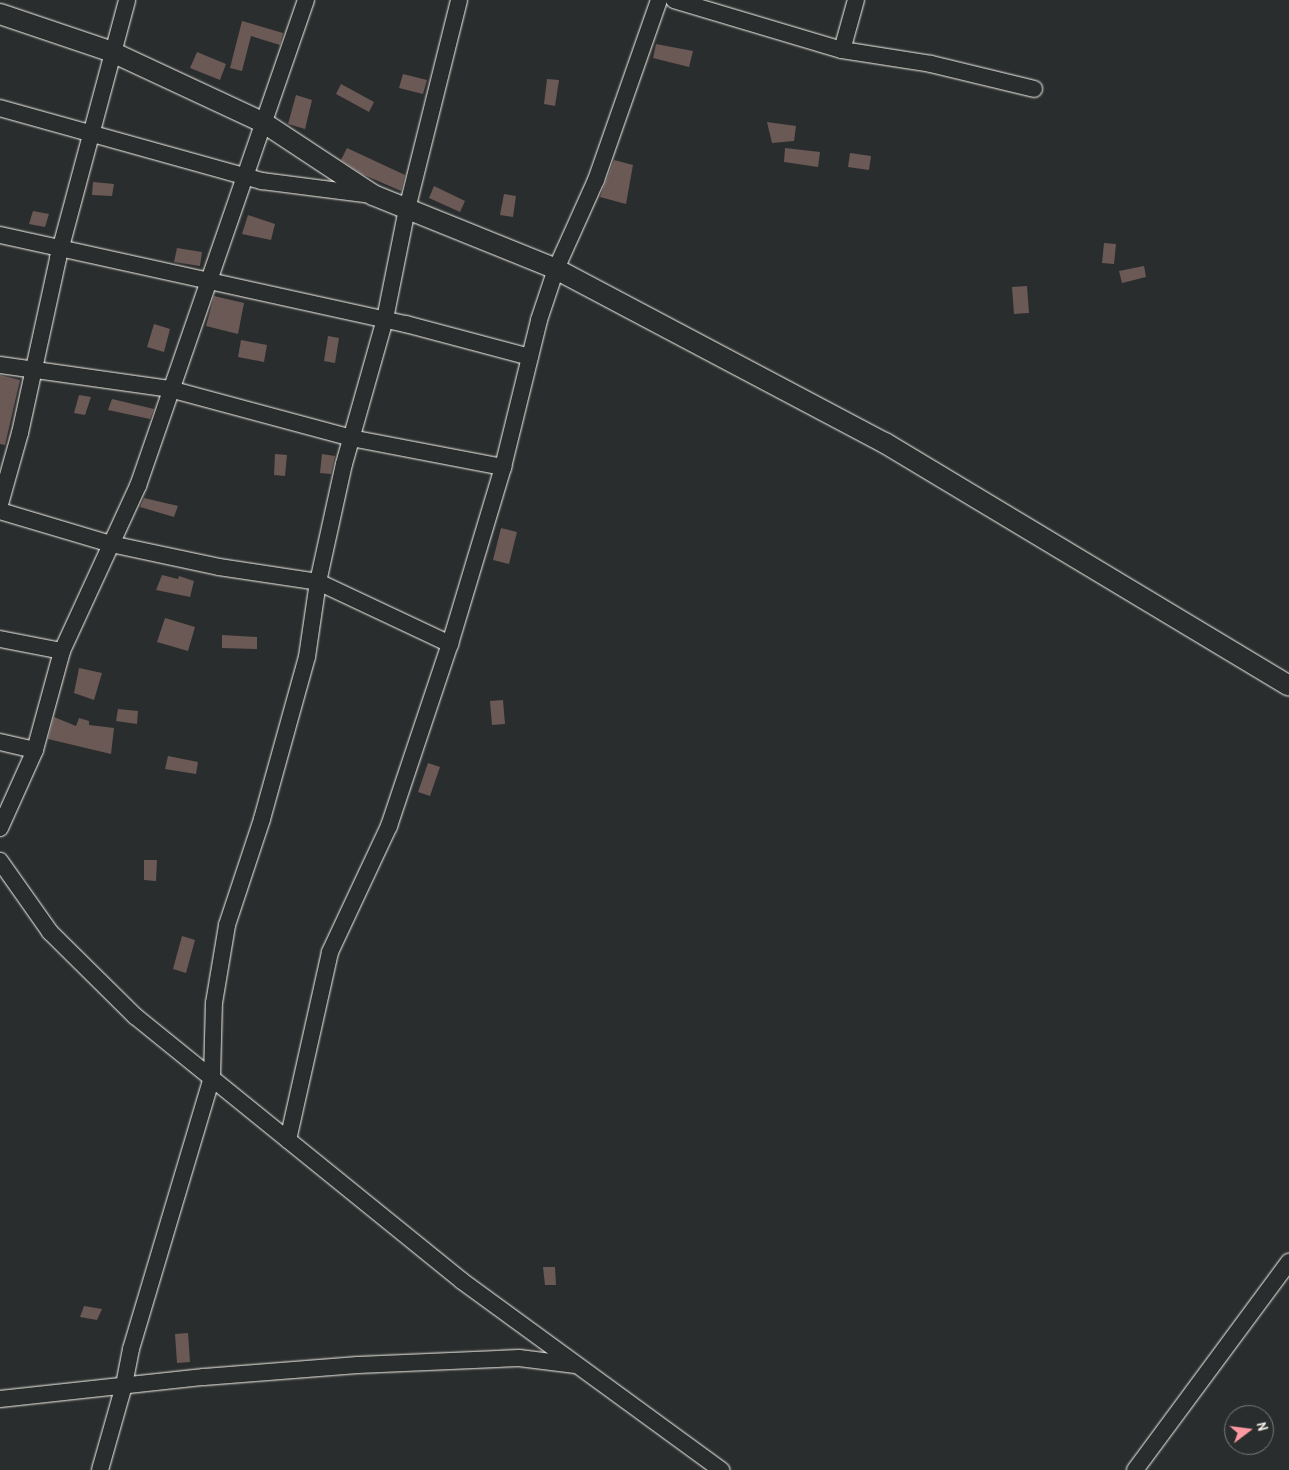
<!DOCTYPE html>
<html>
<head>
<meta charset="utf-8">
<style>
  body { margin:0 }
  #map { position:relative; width:1289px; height:1470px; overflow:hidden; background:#2a2d2e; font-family:"Patrick Hand",sans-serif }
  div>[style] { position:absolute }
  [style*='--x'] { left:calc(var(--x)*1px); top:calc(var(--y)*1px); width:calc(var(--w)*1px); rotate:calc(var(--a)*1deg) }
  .building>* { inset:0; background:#6b5956 }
  .roads { filter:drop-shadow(0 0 1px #f4f1e8) drop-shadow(0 0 1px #f4f1e8) }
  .minor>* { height:16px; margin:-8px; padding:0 8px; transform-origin:8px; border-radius:8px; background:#2a2d2e }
  .tertiary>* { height:20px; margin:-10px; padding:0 10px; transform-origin:10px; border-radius:10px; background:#2a2d2e }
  span { translate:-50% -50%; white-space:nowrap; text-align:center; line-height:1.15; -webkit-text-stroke:5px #2a2d2e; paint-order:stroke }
  .north { position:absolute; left:1224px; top:1405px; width:50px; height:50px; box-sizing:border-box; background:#2a2d2e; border:1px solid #7b7b78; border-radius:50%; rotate:75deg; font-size:14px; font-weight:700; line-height:20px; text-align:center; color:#f4f1e8 }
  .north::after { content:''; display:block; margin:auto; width:18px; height:22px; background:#ff9aa2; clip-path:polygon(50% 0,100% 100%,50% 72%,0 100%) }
</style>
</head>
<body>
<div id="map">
  <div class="building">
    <div style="clip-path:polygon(242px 21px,283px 33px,280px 45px,251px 36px,242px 71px,230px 68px)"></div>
    <div style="clip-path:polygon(656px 44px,693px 51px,689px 67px,653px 58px)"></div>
    <div style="clip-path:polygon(197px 52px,226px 64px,220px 80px,190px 68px)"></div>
    <div style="clip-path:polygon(403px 74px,427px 80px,423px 94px,399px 88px)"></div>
    <div style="clip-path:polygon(547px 79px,559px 80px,555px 106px,544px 104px)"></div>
    <div style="clip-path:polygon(341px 84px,374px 102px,369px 112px,336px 94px)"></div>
    <div style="clip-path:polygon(296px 95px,312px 100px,305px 129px,288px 124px)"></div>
    <div style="clip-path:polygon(767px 122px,796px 126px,794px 141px,772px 143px)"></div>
    <div style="clip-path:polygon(347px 148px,405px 175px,401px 191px,362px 174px,341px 160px)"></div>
    <div style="clip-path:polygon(785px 148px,820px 152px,818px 167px,784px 162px)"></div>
    <div style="clip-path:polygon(850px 153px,871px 156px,869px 170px,848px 167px)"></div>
    <div style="clip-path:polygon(614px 160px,633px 165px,626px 204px,600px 197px)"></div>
    <div style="clip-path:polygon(93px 182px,114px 184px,112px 196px,92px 195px)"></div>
    <div style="clip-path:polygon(434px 186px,465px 201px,460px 212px,429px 198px)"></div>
    <div style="clip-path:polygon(504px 194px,516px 196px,513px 217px,500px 215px)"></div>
    <div style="clip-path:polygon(33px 211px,49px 214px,45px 227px,29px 224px)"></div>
    <div style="clip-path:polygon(248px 215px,275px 224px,271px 240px,242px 234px)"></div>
    <div style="clip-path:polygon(1104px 243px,1116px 244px,1114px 264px,1102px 263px)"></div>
    <div style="clip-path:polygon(177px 248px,202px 252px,200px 266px,174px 262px)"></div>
    <div style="clip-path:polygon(1144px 266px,1146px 277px,1122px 283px,1119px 271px)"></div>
    <div style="clip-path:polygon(1027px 286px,1029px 313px,1014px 314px,1012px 287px)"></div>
    <div style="clip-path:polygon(214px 296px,244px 303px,238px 334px,206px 326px)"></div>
    <div style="clip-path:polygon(154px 324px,170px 329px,164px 352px,147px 347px)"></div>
    <div style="clip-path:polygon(328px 336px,339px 338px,335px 363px,324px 361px)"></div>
    <div style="clip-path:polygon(241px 340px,267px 345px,264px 362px,238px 357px)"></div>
    <div style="clip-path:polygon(0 375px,20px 380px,5px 445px,0 444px)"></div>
    <div style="clip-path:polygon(79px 395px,91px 397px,85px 415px,74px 413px)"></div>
    <div style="clip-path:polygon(112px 399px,154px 409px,150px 419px,108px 410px)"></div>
    <div style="clip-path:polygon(275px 454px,287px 455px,285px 476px,274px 475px)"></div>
    <div style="clip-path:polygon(322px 454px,335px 456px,331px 474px,320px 473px)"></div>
    <div style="clip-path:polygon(144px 498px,178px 506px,174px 517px,140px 507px)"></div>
    <div style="clip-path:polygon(501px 528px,517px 532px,509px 564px,493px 560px)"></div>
    <div style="clip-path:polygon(162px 575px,178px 579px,179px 576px,194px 581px,190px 597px,156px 590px)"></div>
    <div style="clip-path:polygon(165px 618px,195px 627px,188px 651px,157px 642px)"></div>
    <div style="clip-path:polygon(222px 635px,257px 637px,257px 649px,222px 648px)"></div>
    <div style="clip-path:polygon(79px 668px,102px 673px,94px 700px,74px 693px)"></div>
    <div style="clip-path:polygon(503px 700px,505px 724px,492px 725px,490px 701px)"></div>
    <div style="clip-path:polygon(118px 709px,138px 711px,137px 724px,116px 721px)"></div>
    <div style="clip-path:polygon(54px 717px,76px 726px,79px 718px,89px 721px,89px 725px,114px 728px,111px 754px,48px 739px)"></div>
    <div style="clip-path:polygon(168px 756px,198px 762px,196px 774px,165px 769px)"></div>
    <div style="clip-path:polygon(428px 763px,440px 767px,430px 796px,418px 792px)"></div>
    <div style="clip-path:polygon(144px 860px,157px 860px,156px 881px,144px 880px)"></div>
    <div style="clip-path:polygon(182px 936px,195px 940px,186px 973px,173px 969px)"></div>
    <div style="clip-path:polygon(543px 1267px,555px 1267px,556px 1285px,545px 1285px)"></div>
    <div style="clip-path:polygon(84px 1306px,102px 1309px,97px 1320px,80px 1317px)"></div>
    <div style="clip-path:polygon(188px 1333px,190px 1362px,177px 1363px,175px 1334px)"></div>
  </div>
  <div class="roads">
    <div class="minor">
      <div style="--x:674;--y:0;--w:175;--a:16.6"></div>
      <div style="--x:842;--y:50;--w:90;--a:8.9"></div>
      <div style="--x:931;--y:64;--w:106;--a:13.6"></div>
      <div style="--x:842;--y:50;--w:52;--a:-74.4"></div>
      <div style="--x:0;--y:108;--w:272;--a:15.6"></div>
      <div style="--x:262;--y:181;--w:111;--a:7.3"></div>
      <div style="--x:0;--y:235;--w:416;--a:12.4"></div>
      <div style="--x:406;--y:324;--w:128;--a:14.9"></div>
      <div style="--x:0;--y:365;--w:172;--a:8"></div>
      <div style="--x:170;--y:389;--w:188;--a:15.1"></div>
      <div style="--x:351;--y:438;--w:155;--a:10.8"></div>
      <div style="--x:0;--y:504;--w:74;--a:-74.3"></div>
      <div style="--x:20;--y:433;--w:179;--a:-77.7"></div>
      <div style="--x:58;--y:258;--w:267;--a:-75"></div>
      <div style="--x:0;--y:511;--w:116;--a:16.6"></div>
      <div style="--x:111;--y:544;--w:110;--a:12"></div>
      <div style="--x:219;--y:567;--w:100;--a:8.6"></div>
      <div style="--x:318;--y:582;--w:146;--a:25.2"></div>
      <div style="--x:0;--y:639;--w:63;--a:11"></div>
      <div style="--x:0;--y:742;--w:36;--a:13"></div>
      <div style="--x:0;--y:828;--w:85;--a:-65.8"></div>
      <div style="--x:35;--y:750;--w:103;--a:-74.7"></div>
      <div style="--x:62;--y:651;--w:182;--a:-65.3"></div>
      <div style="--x:138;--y:486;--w:514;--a:-70.93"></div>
      <div style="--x:0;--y:861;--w:87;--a:54.8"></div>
      <div style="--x:50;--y:932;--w:120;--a:44.7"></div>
      <div style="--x:135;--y:1016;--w:421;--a:39"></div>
      <div style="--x:462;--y:1281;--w:321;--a:36.1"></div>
      <div style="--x:288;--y:1140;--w:193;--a:-77.4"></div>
      <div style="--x:330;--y:952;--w:139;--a:-64.9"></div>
      <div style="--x:389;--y:826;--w:192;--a:-71.5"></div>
      <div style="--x:450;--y:644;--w:185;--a:-73.3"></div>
      <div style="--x:503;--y:467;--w:151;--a:-76.2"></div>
      <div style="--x:539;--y:320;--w:54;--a:-71.6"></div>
      <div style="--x:556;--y:269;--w:98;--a:-65.8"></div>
      <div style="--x:596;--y:180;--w:191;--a:-70.7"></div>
      <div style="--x:0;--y:1399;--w:205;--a:-6.2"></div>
      <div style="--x:204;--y:1377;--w:154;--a:-4.5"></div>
      <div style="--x:358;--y:1365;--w:161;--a:-2.5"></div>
      <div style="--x:519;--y:1358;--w:57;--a:7"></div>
      <div style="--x:100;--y:1470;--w:88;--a:-74.2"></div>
      <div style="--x:124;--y:1385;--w:37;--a:-79"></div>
      <div style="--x:131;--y:1349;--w:284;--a:-73.4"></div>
      <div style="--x:212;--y:1077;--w:74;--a:-88.5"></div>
      <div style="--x:214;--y:1003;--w:79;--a:-80.5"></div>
      <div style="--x:227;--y:925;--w:112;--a:-71.7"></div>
      <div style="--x:262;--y:819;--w:168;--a:-74.5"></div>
      <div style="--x:307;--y:657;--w:76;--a:-81.7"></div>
      <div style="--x:318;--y:582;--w:121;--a:-77.6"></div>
      <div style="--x:344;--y:464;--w:151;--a:-74.2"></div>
      <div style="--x:385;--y:319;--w:112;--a:-78.7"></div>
      <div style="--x:407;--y:209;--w:215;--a:-76"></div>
      <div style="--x:1135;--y:1470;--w:259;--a:-53.5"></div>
    </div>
    <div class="tertiary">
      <div style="--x:0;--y:14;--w:118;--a:18.7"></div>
      <div style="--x:112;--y:52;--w:168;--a:25"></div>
      <div style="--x:264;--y:123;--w:131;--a:33.4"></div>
      <div style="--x:373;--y:195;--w:197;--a:22"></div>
      <div style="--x:556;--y:269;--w:372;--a:27.9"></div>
      <div style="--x:885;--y:443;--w:471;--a:31"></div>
    </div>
  </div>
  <div class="north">N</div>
</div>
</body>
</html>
